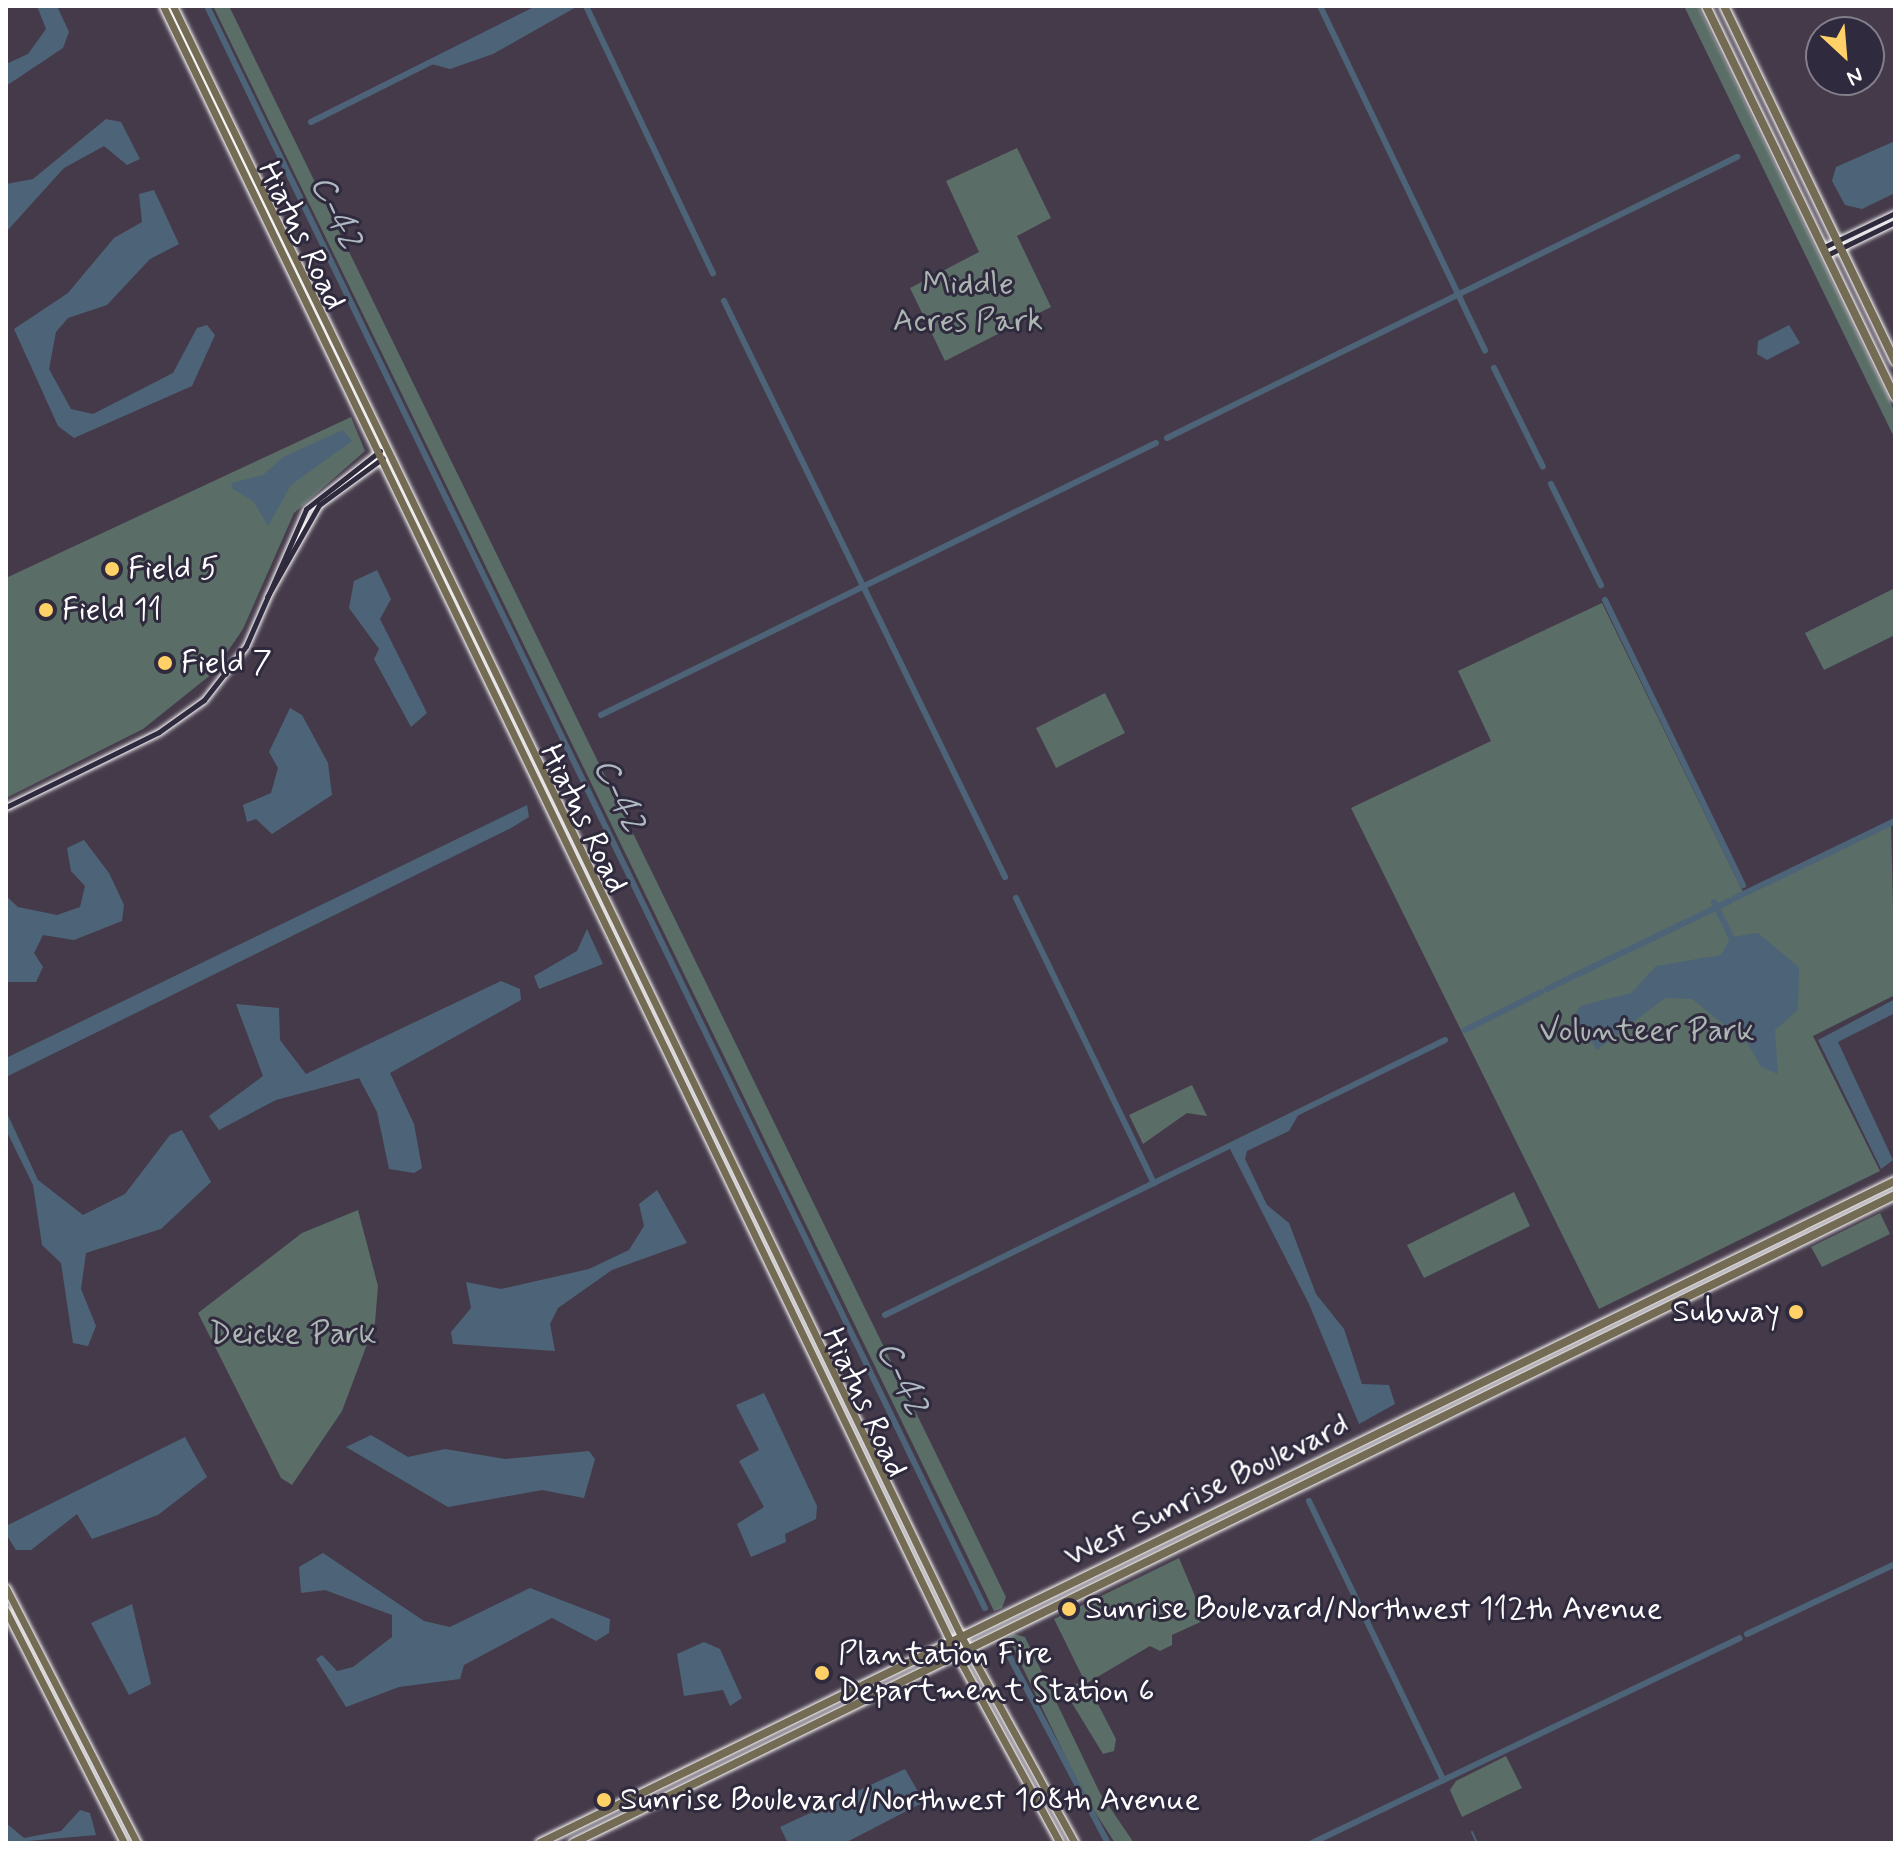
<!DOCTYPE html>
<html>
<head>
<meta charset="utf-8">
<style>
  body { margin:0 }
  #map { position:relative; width:1901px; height:1849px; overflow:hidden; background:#453a4a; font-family:Mynerve,sans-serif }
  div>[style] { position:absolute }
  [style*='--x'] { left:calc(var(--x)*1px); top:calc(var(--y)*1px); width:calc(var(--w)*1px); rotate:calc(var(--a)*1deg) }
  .green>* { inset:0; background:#5a6d66 }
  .water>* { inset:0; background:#4d6478 }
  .stream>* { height:2px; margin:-1px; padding:0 1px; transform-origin:1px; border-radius:1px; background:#4d6478 }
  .canal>* { height:6px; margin:-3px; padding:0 3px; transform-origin:3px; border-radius:3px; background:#4d6478 }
  .roads { filter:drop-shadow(0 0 2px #fff) drop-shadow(0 0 2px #fff) }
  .minor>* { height:5px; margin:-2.5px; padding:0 2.5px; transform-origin:2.5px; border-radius:2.5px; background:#2f2a3d }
  .major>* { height:7px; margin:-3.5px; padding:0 3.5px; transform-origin:3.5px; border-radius:3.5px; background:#746b55 }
  .highway>* { height:8px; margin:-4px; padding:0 4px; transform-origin:4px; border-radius:4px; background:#746b55 }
  .dots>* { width:22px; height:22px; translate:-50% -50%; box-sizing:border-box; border:4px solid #2f2a3d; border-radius:50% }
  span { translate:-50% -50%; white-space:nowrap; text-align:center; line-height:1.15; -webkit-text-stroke:6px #2f2a3d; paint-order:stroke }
  .street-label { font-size:32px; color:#fff }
  .park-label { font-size:32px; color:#acb6b2 }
  .poi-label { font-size:32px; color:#fff }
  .left { translate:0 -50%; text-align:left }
  .right { translate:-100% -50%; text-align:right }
  .water-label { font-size:34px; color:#afb9c2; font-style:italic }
  .frame { position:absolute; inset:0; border:8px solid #fff; pointer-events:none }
  .north { position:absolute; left:1805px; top:16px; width:80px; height:80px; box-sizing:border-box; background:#2f2a3d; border:2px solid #827f8b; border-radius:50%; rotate:154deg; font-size:22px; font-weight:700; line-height:32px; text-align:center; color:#fff }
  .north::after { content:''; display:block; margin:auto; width:28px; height:36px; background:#ffd166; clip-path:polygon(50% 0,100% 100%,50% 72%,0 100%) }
</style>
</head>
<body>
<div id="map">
  <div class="green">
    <div style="clip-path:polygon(213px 6px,229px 6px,1006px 1597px,1002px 1608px,994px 1611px)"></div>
    <div style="clip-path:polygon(1684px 6px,1698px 6px,1895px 412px,1895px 439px)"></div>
    <div style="clip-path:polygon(1017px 148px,1051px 218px,1017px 236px,1051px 307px,945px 361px,910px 288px,979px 252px,946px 181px)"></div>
    <div style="clip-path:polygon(351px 417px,365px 451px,294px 513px,243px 629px,213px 673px,143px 729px,6px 798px,6px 578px)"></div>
    <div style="clip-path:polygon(1895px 588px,1895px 635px,1824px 670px,1805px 633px)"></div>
    <div style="clip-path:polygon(1602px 603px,1745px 896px,1891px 823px,1895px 995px,1813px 1036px,1880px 1171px,1599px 1309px,1351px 808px,1491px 741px,1458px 671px)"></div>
    <div style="clip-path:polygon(1105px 693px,1125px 733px,1056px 768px,1036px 728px)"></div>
    <div style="clip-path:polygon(1192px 1085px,1207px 1116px,1187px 1113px,1143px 1144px,1129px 1115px)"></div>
    <div style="clip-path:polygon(1514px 1192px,1530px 1226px,1424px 1278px,1407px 1245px)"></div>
    <div style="clip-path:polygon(358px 1210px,378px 1286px,375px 1323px,342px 1411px,292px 1485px,281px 1478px,198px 1313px,302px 1233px)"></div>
    <div style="clip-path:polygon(1880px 1213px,1890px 1234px,1822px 1267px,1811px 1247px)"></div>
    <div style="clip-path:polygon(1179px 1558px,1205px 1620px,1172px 1635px,1172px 1645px,1160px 1651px,1150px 1646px,1087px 1683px,1116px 1739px,1114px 1751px,1103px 1754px,1064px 1690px,1084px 1680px,1054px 1619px)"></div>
    <div style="clip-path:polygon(1014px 1634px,1025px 1637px,1100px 1793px,1134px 1843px,1115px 1843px,1084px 1795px,1008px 1637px)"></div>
    <div style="clip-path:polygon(1506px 1756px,1522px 1788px,1462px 1817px,1450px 1790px,1456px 1781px)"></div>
  </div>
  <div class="water">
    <div style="clip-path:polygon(37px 6px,57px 6px,69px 32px,63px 48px,6px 86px,6px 64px,28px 54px,46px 29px)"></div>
    <div style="clip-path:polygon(543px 6px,578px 6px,493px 54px,450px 69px,428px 63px)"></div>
    <div style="clip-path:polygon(106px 119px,121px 122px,140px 159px,127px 165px,104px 146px,64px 168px,6px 232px,6px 184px,33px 179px)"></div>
    <div style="clip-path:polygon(1895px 141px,1895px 193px,1862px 209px,1845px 205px,1832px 181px,1836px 167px)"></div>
    <div style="clip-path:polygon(154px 190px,179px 244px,150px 259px,107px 305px,68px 318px,56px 332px,49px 369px,71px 409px,93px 414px,173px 373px,197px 328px,207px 325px,215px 335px,192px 386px,74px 438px,58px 426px,14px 329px,68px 293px,114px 238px,142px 222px,139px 194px)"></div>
    <div style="clip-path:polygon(1789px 325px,1800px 343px,1767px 360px,1757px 354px,1758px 341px)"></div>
    <div style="clip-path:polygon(343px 430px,352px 441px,291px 485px,268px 526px,254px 502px,233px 489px,231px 483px,263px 475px,283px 457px)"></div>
    <div style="clip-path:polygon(377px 570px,391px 599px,380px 619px,427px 713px,411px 727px,374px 659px,379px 649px,349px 608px,354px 581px)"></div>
    <div style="clip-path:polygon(290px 708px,302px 715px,328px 763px,332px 795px,272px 834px,256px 819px,247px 822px,243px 805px,271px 793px,278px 768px,269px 752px)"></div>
    <div style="clip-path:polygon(527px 805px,529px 817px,511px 828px,6px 1077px,6px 1058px)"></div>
    <div style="clip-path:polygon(84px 840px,109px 873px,124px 905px,122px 921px,74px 940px,43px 935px,34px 953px,43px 967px,36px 982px,6px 982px,6px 896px,18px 907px,57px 915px,80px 907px,85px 886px,71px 871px,67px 848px)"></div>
    <div style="clip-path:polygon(587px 929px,603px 964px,539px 989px,534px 976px,577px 951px)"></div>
    <div style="clip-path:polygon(1758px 933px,1799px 967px,1798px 1010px,1775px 1030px,1778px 1074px,1761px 1067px,1748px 1044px,1692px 999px,1665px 998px,1597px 1050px,1574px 1016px,1580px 1006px,1631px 993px,1656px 966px,1721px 955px,1731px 937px)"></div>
    <div style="clip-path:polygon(501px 981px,520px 989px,521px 1000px,390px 1073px,414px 1124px,422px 1168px,414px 1173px,389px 1169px,377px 1112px,359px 1078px,276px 1100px,219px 1130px,209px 1116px,263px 1076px,236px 1004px,279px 1008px,280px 1040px,306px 1074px)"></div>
    <div style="clip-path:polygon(1895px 999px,1895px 1013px,1838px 1042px,1893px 1160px,1881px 1169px,1818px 1040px)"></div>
    <div style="clip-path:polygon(6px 1111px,38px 1180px,83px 1215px,125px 1194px,170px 1135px,182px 1130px,211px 1182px,161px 1229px,86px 1253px,81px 1289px,96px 1326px,88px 1346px,73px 1343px,61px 1263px,42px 1245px,33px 1185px,6px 1130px)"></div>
    <div style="clip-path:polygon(1300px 1112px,1289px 1131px,1247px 1151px,1245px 1159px,1267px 1205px,1289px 1223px,1316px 1294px,1344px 1329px,1362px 1384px,1389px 1385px,1395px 1404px,1359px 1424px,1309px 1304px,1229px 1147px)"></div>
    <div style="clip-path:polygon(657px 1190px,687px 1243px,612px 1270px,558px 1308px,550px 1324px,555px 1351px,453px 1344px,451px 1332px,471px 1308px,466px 1282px,501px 1289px,589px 1269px,629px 1250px,644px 1226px,639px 1204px)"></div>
    <div style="clip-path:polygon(764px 1393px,817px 1506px,816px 1519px,785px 1534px,786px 1542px,751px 1557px,737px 1524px,764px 1507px,739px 1461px,759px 1450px,736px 1405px)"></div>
    <div style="clip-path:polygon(371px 1435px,408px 1457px,445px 1449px,505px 1459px,589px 1451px,595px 1459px,584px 1498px,542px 1490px,448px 1507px,346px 1447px)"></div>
    <div style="clip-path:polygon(185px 1437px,207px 1477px,158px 1515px,92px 1539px,77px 1514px,31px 1550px,16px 1550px,6px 1534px,6px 1526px)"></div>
    <div style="clip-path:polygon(323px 1553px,424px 1621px,450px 1627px,530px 1588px,610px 1619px,609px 1633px,596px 1641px,552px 1618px,464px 1665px,460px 1679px,399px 1687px,346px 1707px,316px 1659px,322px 1655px,337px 1671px,353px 1667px,392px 1637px,392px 1615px,325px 1590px,301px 1593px,299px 1567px)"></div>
    <div style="clip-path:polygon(132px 1604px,151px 1684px,129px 1695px,91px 1623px)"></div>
    <div style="clip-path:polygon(704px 1642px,720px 1649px,742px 1698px,730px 1706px,723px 1690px,684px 1696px,677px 1654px)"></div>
    <div style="clip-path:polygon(905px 1769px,924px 1802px,845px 1843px,788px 1843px,780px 1827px)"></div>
    <div style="clip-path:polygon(80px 1810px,90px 1813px,96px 1835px,6px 1843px,6px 1823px,24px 1838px,61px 1831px)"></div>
  </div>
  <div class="stream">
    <div style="--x:1472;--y:1832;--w:12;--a:66"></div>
  </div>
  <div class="canal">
    <div style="--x:207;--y:6;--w:1781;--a:64.1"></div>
    <div style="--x:586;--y:6;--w:296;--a:64.6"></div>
    <div style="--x:1320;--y:6;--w:382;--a:64.4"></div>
    <div style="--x:311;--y:122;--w:259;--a:-26.6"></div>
    <div style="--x:724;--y:301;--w:641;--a:63.99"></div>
    <div style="--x:1494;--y:368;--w:110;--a:63.7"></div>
    <div style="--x:1167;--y:438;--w:636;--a:-26.24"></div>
    <div style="--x:1551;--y:484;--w:113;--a:63.7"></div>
    <div style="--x:1605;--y:600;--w:317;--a:64.2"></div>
    <div style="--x:601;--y:715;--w:618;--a:-26.11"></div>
    <div style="--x:1016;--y:898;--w:317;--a:64.2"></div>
    <div style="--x:1735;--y:898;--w:178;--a:-25.7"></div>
    <div style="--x:1714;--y:902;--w:39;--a:64"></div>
    <div style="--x:1547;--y:989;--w:203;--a:-25.7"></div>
    <div style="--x:1465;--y:1030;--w:85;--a:-26.6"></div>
    <div style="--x:885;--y:1315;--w:624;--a:-26.15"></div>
    <div style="--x:1309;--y:1501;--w:310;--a:64.3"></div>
    <div style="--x:1747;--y:1634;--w:164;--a:-25.3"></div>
    <div style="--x:1003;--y:1644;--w:225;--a:62.2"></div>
    <div style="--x:1312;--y:1843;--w:474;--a:-25.6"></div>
  </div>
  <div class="roads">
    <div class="minor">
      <div style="--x:1822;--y:248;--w:81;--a:-25.6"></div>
      <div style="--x:1827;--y:255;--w:76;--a:-25.9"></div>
      <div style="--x:267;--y:597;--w:106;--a:-60.5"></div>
      <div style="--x:319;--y:505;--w:79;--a:-36.3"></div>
      <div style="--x:6;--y:807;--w:170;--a:-26.1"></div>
      <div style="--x:159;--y:732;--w:55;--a:-35.4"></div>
      <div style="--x:204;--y:700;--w:68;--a:-52.1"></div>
      <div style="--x:246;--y:646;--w:150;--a:-66.3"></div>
      <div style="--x:306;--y:509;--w:94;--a:-38.1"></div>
    </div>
    <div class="major">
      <div style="--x:163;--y:6;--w:1830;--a:64.29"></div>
      <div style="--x:957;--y:1655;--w:214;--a:61.3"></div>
      <div style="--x:173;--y:6;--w:1810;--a:64.2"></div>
      <div style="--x:961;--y:1636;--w:236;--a:61.2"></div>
      <div style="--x:6;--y:1588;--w:287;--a:62.8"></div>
      <div style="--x:6;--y:1611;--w:260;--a:63"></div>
    </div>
    <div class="highway">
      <div style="--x:1706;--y:6;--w:434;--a:64.2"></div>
      <div style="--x:1724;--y:6;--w:394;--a:64.3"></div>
      <div style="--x:540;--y:1843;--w:1508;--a:-26.04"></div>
      <div style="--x:573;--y:1843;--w:1472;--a:-26.11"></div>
    </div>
  </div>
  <div class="dots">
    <div style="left:112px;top:569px;background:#ffd166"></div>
    <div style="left:46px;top:610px;background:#ffd166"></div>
    <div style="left:165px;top:663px;background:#ffd166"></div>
    <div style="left:1796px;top:1312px;background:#ffd166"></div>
    <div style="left:1069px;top:1609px;background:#ffd166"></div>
    <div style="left:822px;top:1673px;background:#ffd166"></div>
    <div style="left:604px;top:1800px;background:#ffd166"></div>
  </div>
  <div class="street-label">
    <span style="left:301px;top:236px;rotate:64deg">Hiatus Road</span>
    <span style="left:583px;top:819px;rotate:64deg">Hiatus Road</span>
    <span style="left:864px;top:1403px;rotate:65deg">Hiatus Road</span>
    <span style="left:1207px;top:1491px;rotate:-26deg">West Sunrise Boulevard</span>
  </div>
  <div class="park-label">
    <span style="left:968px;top:303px">Middle<br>Acres Park</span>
    <span style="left:1647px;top:1031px">Volunteer Park</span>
    <span style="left:293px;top:1334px">Deicke Park</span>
  </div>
  <div class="poi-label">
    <span class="left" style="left:128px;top:569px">Field 5</span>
    <span class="left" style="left:62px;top:610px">Field 11</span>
    <span class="left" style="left:181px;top:663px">Field 7</span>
    <span class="right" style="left:1780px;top:1312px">Subway</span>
    <span class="left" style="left:1085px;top:1609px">Sunrise Boulevard/Northwest 112th Avenue</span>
    <span class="left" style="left:838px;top:1673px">Plantation Fire<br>Department Station 6</span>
    <span class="left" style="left:620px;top:1800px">Sunrise Boulevard/Northwest 108th Avenue</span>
  </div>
  <div class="water-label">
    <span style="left:336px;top:212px;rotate:64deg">C-42</span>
    <span style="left:619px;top:795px;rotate:64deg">C-42</span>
    <span style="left:902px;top:1378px;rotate:64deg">C-42</span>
  </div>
  <div class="frame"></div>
  <div class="north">N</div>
</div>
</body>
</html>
